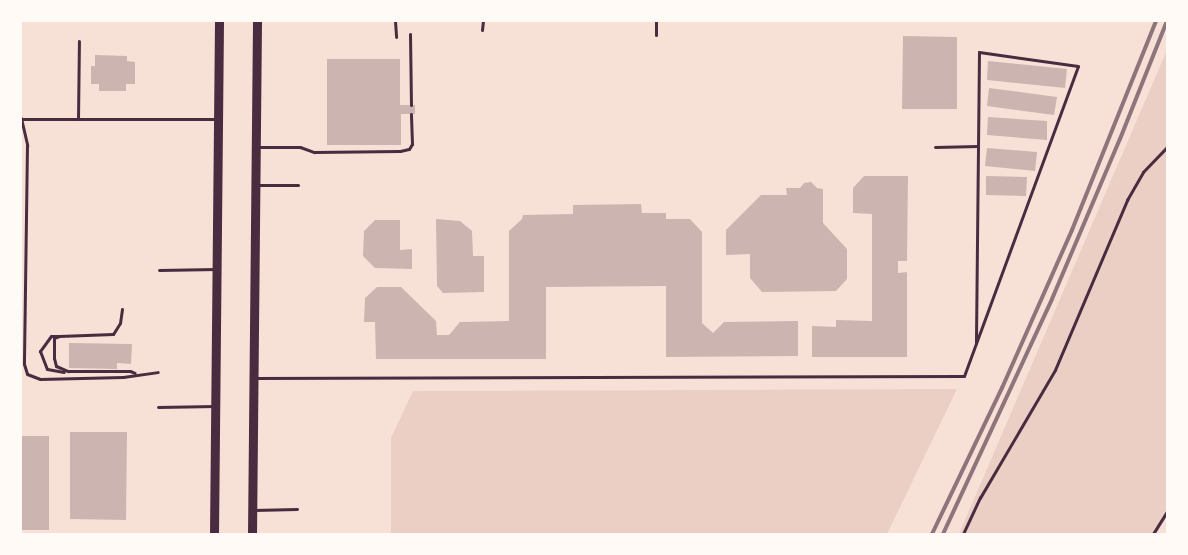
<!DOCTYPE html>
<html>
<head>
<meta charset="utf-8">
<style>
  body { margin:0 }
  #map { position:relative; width:1188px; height:555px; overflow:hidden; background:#f7e1d7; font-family:Signika,sans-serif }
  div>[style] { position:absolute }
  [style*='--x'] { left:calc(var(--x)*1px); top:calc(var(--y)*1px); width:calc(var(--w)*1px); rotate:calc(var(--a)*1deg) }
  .green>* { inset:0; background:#ebcfc5 }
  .building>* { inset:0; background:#ccb4b1 }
  .path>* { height:2.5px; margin:-1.25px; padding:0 1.25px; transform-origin:1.25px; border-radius:1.25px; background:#4a2c40 }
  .service>* { height:3px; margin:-1.5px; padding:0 1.5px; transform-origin:1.5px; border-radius:1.5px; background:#4a2c40 }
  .secondary>* { height:9px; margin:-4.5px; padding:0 4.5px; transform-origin:4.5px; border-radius:4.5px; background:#4a2c40 }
  .rail>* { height:4px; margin:-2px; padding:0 2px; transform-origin:2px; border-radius:2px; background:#8f747c }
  span { translate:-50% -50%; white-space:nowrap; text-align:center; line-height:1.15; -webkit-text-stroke:5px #fffaf5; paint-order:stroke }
  .frame { position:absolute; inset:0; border:22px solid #fffaf5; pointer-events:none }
</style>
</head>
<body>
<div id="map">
  <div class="green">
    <div style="clip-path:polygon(1167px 50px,1167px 516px,1156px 534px,959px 534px)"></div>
    <div style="clip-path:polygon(957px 389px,887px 534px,391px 534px,391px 438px,413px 391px)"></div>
  </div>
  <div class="building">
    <div style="clip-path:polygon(903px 36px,957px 37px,957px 109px,902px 109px)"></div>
    <div style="clip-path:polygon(95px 55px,127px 56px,127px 61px,135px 62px,135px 84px,126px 84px,126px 91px,99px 91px,99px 84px,91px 84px,91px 66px,95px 66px)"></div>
    <div style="clip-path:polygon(327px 59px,400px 59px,400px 105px,415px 105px,415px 114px,401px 114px,401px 145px,327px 145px)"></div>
    <div style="clip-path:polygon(988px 61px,1067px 69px,1065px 88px,987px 80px)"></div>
    <div style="clip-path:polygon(989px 88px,1057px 97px,1054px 115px,987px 106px)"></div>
    <div style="clip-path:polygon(988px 117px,1047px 121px,1047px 140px,987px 135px)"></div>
    <div style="clip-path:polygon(987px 148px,1037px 152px,1035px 171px,985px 166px)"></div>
    <div style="clip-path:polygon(864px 176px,908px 176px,907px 261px,898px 261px,898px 273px,907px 272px,907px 357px,812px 357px,812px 326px,836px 327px,836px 320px,872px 321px,872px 214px,853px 213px,853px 188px)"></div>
    <div style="clip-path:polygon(986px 176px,1027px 177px,1026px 196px,986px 195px)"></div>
    <div style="clip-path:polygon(811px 182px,817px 188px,823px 189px,823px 223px,847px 249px,847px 279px,836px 291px,762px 292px,750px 278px,750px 254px,726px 255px,726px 230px,761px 195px,787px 195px,786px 188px,800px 188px,804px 183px)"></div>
    <div style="clip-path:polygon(641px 204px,642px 213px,666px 213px,666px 219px,690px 219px,702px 232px,702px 323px,713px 333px,724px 322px,798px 321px,798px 356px,666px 357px,666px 286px,546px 287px,546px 359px,376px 359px,375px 322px,364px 322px,365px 298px,377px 287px,401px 287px,436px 321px,437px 335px,449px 335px,460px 322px,509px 321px,509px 231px,522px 219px,523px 215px,573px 214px,573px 205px)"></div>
    <div style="clip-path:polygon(436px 219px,460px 221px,472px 231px,473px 256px,484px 256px,484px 292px,443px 293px,437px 286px)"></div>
    <div style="clip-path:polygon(375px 220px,400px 220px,400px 250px,412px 249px,412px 269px,375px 268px,363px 256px,364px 231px)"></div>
    <div style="clip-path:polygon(69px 343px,132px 344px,131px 364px,117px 363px,117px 369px,69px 368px)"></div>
    <div style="clip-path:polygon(70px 432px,127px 432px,126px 520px,70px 519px)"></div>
    <div style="clip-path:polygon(21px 436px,49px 436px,49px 530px,21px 530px)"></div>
  </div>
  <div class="path">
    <div style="--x:963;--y:534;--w:40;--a:-65"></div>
    <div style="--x:980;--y:498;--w:148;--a:-59.6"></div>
    <div style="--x:1055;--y:370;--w:185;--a:-67"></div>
    <div style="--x:1127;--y:200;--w:32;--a:-60"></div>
    <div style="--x:1143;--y:172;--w:35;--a:-46"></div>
    <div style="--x:1153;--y:534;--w:26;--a:-58"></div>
  </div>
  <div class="service">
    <div style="--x:395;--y:21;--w:16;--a:86"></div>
    <div style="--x:656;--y:21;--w:14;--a:90"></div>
    <div style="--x:482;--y:30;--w:9;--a:-84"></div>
    <div style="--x:410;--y:34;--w:71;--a:89.2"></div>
    <div style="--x:21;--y:118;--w:28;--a:77"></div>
    <div style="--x:27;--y:145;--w:219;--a:90.8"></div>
    <div style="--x:24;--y:364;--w:10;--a:73"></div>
    <div style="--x:27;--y:374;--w:14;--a:21"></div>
    <div style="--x:40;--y:379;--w:83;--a:-1.4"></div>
    <div style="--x:123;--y:377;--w:35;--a:-8"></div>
    <div style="--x:21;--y:119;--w:195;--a:0"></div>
    <div style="--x:78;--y:119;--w:78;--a:-89.3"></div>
    <div style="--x:256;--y:147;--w:44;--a:0"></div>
    <div style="--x:300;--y:147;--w:15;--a:20"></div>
    <div style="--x:314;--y:152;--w:86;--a:-0.7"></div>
    <div style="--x:400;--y:151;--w:9;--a:-13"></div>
    <div style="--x:409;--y:149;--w:6;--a:-59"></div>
    <div style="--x:412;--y:144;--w:30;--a:-92"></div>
    <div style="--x:935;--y:147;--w:43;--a:-1.3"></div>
    <div style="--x:256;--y:185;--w:42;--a:0"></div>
    <div style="--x:159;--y:270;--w:57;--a:-1"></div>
    <div style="--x:122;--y:309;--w:14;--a:98"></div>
    <div style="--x:120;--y:323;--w:13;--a:122"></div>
    <div style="--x:113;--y:334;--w:54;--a:177.9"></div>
    <div style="--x:59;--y:336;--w:5;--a:158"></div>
    <div style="--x:54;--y:338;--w:20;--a:90"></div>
    <div style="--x:54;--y:358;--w:8;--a:76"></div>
    <div style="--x:56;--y:366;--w:13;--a:23"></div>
    <div style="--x:68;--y:371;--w:62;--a:0"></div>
    <div style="--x:130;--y:371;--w:5;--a:22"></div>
    <div style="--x:58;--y:336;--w:7;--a:180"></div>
    <div style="--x:51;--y:336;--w:19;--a:126"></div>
    <div style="--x:40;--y:351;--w:19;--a:69"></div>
    <div style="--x:47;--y:369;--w:17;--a:10"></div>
    <div style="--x:254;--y:378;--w:710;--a:-0.16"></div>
    <div style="--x:964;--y:376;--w:330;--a:-69.8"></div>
    <div style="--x:1078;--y:66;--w:100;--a:-172"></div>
    <div style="--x:979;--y:52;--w:291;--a:90.6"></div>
    <div style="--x:158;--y:407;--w:57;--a:-1"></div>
    <div style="--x:253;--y:510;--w:44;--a:-1.3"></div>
  </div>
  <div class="secondary">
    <div style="--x:214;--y:534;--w:513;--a:-89.44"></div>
    <div style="--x:252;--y:534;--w:513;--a:-89.44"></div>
  </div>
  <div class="rail">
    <div style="--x:932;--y:534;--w:162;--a:-64.4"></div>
    <div style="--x:1002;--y:388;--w:173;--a:-66.1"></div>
    <div style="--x:1072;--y:230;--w:225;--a:-68.1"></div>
    <div style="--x:943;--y:534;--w:259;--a:-65.1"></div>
    <div style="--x:1052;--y:299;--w:174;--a:-67"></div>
    <div style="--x:1120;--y:139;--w:127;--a:-68.3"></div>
  </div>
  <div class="frame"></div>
</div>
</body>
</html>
